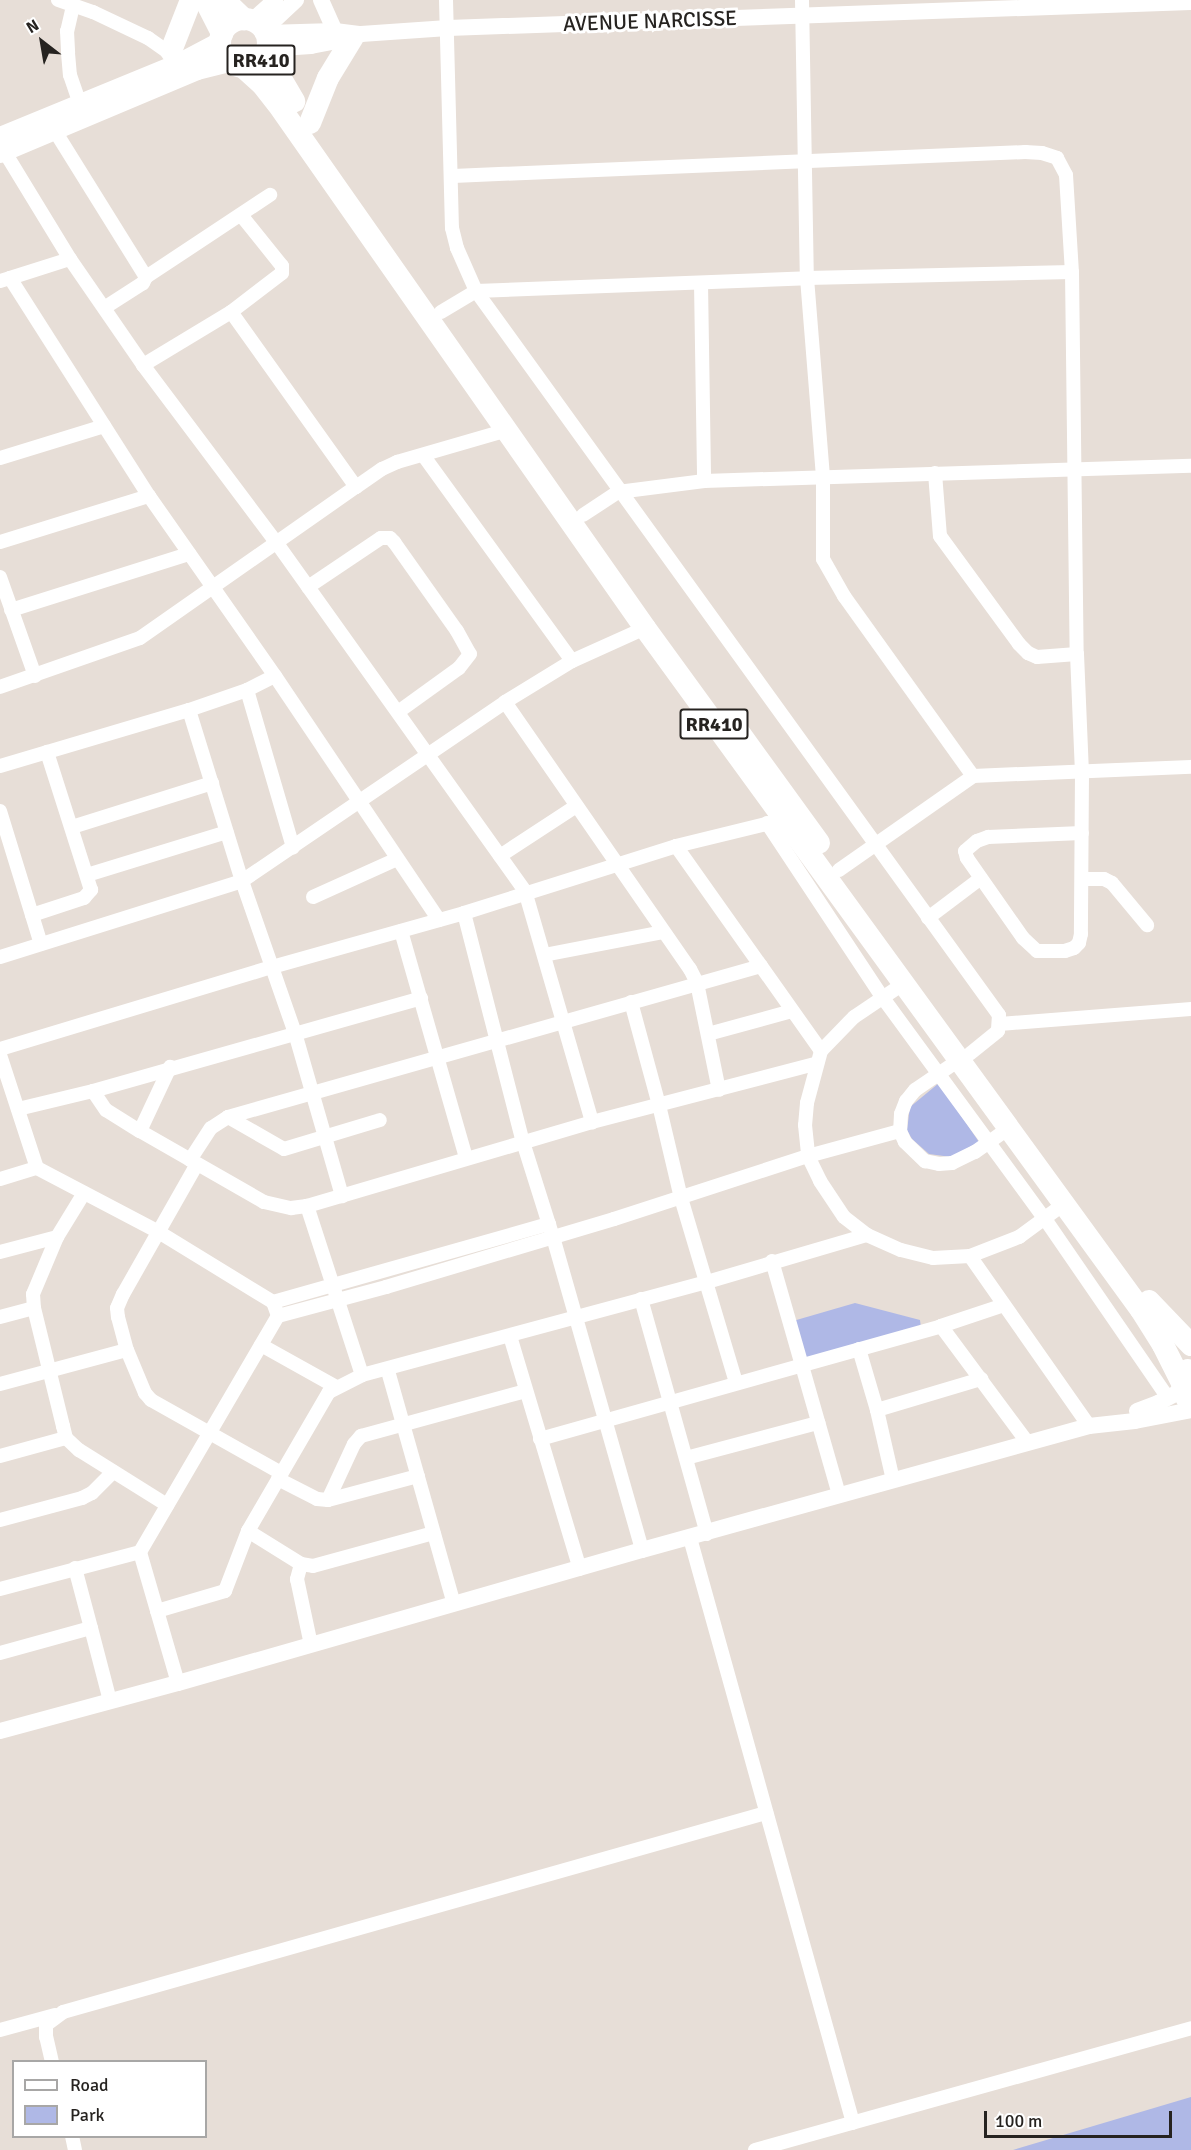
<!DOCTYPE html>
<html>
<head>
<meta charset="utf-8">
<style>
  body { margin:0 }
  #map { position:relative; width:1191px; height:2150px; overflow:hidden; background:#e7ded7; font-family:Signika,sans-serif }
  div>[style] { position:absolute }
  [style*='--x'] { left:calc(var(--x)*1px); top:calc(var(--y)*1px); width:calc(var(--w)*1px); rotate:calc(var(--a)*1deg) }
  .green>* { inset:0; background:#afb8e6 }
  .minor>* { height:14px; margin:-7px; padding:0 7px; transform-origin:7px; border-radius:7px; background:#fff }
  .tertiary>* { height:16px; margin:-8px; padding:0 8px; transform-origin:8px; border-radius:8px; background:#fff }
  .secondary>* { height:20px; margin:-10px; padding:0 10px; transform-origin:10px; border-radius:10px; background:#fff }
  .trunk>* { height:22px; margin:-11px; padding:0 11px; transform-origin:11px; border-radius:11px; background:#fff }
  .trunk>.ring { margin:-11px; padding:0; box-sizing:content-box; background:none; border:22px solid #fff; border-radius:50% }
  span { translate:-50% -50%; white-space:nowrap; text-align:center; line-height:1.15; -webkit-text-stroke:6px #fff; paint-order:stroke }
  .shield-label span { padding:2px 4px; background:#fff; border:2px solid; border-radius:4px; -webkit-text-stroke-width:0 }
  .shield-label { font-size:20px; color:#262320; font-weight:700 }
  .street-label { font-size:21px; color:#262320 }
  .legend { position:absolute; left:12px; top:2060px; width:195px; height:78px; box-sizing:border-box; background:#fff; border:2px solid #a8a7a6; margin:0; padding:8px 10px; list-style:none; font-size:18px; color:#262320 }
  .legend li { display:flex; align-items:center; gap:12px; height:30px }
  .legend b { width:30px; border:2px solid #a8a7a6 }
  .north { position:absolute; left:12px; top:12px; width:60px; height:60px; -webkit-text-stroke:4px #fff; paint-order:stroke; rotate:329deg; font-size:16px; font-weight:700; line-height:24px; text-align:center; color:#262320 }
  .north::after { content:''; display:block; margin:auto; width:21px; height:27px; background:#262320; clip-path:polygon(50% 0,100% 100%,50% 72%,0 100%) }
  .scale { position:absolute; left:984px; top:2111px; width:188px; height:27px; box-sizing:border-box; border:3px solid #262320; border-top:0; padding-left:8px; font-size:18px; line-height:21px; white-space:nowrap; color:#262320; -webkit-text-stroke:4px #fff; paint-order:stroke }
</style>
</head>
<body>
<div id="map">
  <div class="green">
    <div style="clip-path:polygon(939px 1083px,979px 1142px,951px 1157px,929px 1154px,912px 1139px,907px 1130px,910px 1107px)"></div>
    <div style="clip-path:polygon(855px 1303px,920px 1320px,921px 1328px,805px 1361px,793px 1321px)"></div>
    <div style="clip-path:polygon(1191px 2097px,1191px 2150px,1013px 2150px)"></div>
  </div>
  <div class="minor">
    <div style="--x:58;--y:0;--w:37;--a:19"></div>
    <div style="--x:93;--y:12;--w:61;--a:25.3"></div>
    <div style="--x:148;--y:38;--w:33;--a:35"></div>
    <div style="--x:446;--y:0;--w:228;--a:88.5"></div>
    <div style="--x:452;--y:228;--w:21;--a:76"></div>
    <div style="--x:457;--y:248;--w:47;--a:66.2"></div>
    <div style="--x:476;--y:291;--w:893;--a:54.16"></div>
    <div style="--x:999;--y:1015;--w:16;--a:94"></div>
    <div style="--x:998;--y:1031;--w:36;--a:141"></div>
    <div style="--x:802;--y:0;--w:278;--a:89"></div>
    <div style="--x:807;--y:278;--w:200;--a:85.4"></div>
    <div style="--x:823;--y:477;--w:82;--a:90"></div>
    <div style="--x:823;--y:559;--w:43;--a:60.4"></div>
    <div style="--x:844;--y:596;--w:221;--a:54.4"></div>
    <div style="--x:73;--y:6;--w:26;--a:103"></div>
    <div style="--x:67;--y:31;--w:22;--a:87"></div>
    <div style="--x:68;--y:53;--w:22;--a:85"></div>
    <div style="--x:70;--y:75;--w:39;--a:71"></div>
    <div style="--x:55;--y:131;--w:172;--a:58.1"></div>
    <div style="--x:146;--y:277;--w:7;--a:117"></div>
    <div style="--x:143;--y:283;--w:46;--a:147.3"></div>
    <div style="--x:1;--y:146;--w:132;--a:58.6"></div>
    <div style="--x:70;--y:259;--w:129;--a:55.4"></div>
    <div style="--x:143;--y:365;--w:221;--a:53.1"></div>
    <div style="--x:276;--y:542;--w:429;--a:54.5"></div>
    <div style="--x:525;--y:891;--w:241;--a:73.8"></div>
    <div style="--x:453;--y:176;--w:573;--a:-2.4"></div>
    <div style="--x:1025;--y:152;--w:17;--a:3"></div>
    <div style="--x:1042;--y:153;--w:16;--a:18"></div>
    <div style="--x:1057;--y:158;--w:19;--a:62"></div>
    <div style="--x:1066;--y:175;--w:97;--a:86.5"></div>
    <div style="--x:1072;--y:272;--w:382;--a:89.3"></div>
    <div style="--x:1077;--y:654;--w:119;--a:87.6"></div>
    <div style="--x:1082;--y:773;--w:161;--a:90.4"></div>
    <div style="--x:1081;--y:934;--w:9;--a:103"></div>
    <div style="--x:1079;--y:943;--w:7;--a:135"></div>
    <div style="--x:1074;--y:948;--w:9;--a:162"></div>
    <div style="--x:1065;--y:951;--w:28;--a:180"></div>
    <div style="--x:1037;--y:951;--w:19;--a:-137"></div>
    <div style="--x:1023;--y:938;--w:98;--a:-125"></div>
    <div style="--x:967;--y:858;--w:7;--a:-106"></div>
    <div style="--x:965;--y:851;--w:16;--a:-40"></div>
    <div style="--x:977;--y:841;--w:12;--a:-20"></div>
    <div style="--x:988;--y:837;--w:94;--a:-2.4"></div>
    <div style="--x:146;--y:277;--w:149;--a:-33.5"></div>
    <div style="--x:10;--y:278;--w:63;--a:-17.6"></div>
    <div style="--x:0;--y:281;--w:10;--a:-17"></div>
    <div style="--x:10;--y:278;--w:259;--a:57.5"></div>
    <div style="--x:149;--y:496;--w:220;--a:55"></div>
    <div style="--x:275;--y:676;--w:294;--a:56.1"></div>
    <div style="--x:701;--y:283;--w:198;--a:89.1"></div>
    <div style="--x:231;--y:312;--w:64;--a:-37.4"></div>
    <div style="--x:282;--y:273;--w:7;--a:-90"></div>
    <div style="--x:282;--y:266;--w:65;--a:-128.8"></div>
    <div style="--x:441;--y:312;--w:41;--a:-31"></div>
    <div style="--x:476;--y:291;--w:331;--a:-2.2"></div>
    <div style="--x:807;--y:278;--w:265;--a:-1.3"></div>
    <div style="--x:423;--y:455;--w:254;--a:54.1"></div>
    <div style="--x:0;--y:458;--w:109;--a:-17.1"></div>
    <div style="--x:935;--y:473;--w:63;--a:85.5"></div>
    <div style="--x:940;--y:536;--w:134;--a:53.8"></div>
    <div style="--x:1019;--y:644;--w:13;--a:45"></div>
    <div style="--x:1028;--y:653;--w:10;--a:24"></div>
    <div style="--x:1037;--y:657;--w:40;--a:-4.3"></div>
    <div style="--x:356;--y:487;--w:32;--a:-35"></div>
    <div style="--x:382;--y:469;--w:17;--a:-25"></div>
    <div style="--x:397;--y:462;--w:115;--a:-16.2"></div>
    <div style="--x:583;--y:515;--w:42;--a:-33.3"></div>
    <div style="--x:618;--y:492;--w:87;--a:-7.3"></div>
    <div style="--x:704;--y:481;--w:487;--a:-1.8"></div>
    <div style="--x:0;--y:542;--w:156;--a:-17.2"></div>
    <div style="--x:0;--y:577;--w:105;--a:70.5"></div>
    <div style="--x:308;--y:587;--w:88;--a:-33.9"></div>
    <div style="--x:381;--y:538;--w:9;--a:0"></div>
    <div style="--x:390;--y:538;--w:6;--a:45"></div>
    <div style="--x:394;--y:542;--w:109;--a:54.7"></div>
    <div style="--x:457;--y:631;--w:26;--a:61"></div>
    <div style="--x:470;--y:654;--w:18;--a:128"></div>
    <div style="--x:459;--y:668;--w:75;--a:144.2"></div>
    <div style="--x:11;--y:610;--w:187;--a:-17.5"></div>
    <div style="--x:0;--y:687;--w:148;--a:-19.3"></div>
    <div style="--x:140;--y:638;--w:264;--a:-35"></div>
    <div style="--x:356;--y:487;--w:215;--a:-125.5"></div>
    <div style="--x:231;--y:312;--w:103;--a:148.9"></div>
    <div style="--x:247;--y:690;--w:164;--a:73.7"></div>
    <div style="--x:505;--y:702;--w:325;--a:55.3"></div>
    <div style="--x:690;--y:969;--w:16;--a:63"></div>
    <div style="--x:697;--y:983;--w:109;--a:78.4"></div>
    <div style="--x:189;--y:710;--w:179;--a:72.8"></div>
    <div style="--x:242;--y:881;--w:161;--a:70.8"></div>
    <div style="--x:295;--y:1033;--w:170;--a:73.9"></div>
    <div style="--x:0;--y:766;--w:197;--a:-16.5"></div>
    <div style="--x:189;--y:710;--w:61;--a:-19"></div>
    <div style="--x:247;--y:690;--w:31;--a:-27"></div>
    <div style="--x:0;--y:811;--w:139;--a:72.9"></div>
    <div style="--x:767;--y:823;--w:210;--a:56.5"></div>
    <div style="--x:883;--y:998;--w:274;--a:53.8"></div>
    <div style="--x:1045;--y:1219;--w:217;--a:55.5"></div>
    <div style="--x:72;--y:827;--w:147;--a:-17.4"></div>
    <div style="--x:676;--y:846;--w:251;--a:54.7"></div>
    <div style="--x:821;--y:1051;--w:47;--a:-45.9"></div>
    <div style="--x:854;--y:1017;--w:59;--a:-34"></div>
    <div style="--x:500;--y:856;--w:91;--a:-33.3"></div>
    <div style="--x:839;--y:870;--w:164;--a:-35"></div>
    <div style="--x:973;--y:776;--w:218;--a:-2.4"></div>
    <div style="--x:87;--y:875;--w:146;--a:-17.1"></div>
    <div style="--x:1082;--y:879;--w:22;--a:0"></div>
    <div style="--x:1104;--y:879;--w:9;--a:27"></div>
    <div style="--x:1112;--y:883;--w:55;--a:50.2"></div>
    <div style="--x:313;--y:897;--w:92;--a:-24.3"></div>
    <div style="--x:464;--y:913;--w:236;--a:75.6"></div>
    <div style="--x:523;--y:1142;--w:100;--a:72.5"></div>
    <div style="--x:553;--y:1237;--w:325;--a:74.1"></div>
    <div style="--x:32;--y:915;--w:55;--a:-18.1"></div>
    <div style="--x:84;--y:898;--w:11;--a:-49"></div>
    <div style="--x:91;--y:890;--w:145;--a:-107.7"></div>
    <div style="--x:928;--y:918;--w:66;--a:-37"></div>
    <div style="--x:401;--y:931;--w:236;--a:74"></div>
    <div style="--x:544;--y:955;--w:122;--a:-10.9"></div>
    <div style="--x:0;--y:957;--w:254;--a:-17.4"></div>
    <div style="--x:242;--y:881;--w:318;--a:-34.2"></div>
    <div style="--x:505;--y:702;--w:79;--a:-31.5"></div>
    <div style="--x:572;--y:661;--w:80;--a:-24.3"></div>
    <div style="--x:631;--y:1002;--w:107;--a:74.8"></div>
    <div style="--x:659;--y:1105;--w:96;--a:76.7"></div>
    <div style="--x:681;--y:1198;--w:193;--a:73.4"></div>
    <div style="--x:1000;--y:1024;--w:192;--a:-4.5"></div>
    <div style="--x:708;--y:1034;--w:87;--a:-15.3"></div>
    <div style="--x:0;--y:1049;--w:284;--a:-16.8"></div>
    <div style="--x:272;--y:967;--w:199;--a:-15.7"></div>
    <div style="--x:464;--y:913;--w:222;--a:-17.5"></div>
    <div style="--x:676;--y:846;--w:110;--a:-13.7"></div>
    <div style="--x:821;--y:1051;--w:54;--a:105.1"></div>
    <div style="--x:807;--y:1103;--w:22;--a:95"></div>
    <div style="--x:805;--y:1125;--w:31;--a:84"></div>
    <div style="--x:808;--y:1156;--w:28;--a:64"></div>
    <div style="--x:820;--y:1181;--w:43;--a:56.3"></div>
    <div style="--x:844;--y:1217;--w:29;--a:38"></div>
    <div style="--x:867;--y:1235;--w:37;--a:24"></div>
    <div style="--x:901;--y:1250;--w:33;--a:14"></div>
    <div style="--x:933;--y:1258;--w:37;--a:-3"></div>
    <div style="--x:970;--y:1256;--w:53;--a:-21.2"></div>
    <div style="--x:1019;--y:1237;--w:56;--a:-36.3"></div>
    <div style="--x:0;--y:1055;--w:119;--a:71.9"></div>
    <div style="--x:959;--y:1060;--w:53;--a:145.7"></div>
    <div style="--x:915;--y:1090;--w:14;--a:129"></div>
    <div style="--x:906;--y:1101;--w:14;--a:111"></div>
    <div style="--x:901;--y:1114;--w:17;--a:93"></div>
    <div style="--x:900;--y:1131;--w:12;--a:66"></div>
    <div style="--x:905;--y:1142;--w:28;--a:44"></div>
    <div style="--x:925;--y:1161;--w:14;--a:12"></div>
    <div style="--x:939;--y:1164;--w:13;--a:-4"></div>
    <div style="--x:952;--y:1163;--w:25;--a:-26"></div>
    <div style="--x:975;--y:1152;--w:42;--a:-35.2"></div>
    <div style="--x:93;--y:1091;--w:341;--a:-15.8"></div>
    <div style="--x:18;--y:1109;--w:77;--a:-13.5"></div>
    <div style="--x:93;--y:1091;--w:23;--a:56"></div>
    <div style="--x:106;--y:1110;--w:40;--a:32"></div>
    <div style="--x:140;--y:1131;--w:143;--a:29.8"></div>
    <div style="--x:264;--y:1202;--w:28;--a:13"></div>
    <div style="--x:291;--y:1208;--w:16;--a:-7"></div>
    <div style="--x:307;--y:1206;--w:297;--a:-16.4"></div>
    <div style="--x:592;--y:1122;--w:230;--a:-14.6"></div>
    <div style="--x:228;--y:1117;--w:64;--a:29.7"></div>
    <div style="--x:284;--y:1149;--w:100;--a:-16.8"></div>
    <div style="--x:140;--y:1131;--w:71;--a:-64.9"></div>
    <div style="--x:190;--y:1160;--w:38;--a:-57"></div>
    <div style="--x:211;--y:1128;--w:20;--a:-33"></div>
    <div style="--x:228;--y:1117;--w:554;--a:-15.82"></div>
    <div style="--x:197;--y:1164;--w:150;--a:119.6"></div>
    <div style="--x:123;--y:1294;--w:15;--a:113"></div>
    <div style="--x:117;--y:1308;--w:9;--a:84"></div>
    <div style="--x:118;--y:1317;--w:34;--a:75"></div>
    <div style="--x:127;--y:1350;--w:47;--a:67.3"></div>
    <div style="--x:145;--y:1393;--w:9;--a:49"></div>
    <div style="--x:151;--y:1400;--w:149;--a:29.3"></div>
    <div style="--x:0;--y:1179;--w:39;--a:-17"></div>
    <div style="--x:37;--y:1168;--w:136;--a:27.7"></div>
    <div style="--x:157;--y:1231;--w:136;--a:31.5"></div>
    <div style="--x:273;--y:1302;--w:15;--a:70"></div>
    <div style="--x:84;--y:1193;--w:52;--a:121.5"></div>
    <div style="--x:57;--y:1237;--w:62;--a:112.8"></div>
    <div style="--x:33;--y:1294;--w:14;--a:86"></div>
    <div style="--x:34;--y:1308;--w:122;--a:76.2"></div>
    <div style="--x:63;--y:1426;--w:12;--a:76"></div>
    <div style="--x:66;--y:1438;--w:18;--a:43"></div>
    <div style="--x:79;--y:1450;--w:104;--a:32"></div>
    <div style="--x:0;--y:1252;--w:59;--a:-14.7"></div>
    <div style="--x:970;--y:1256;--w:208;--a:55"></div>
    <div style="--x:772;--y:1261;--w:243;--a:74"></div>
    <div style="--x:641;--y:1299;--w:244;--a:74.3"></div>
    <div style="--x:273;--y:1302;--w:287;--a:-15.8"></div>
    <div style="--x:0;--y:1317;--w:35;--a:-15"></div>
    <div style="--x:941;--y:1326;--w:146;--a:53.4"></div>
    <div style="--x:510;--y:1336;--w:243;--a:73.3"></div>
    <div style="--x:261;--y:1345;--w:86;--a:29.2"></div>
    <div style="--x:859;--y:1349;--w:64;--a:73.6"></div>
    <div style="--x:388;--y:1371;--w:242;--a:74.2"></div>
    <div style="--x:362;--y:1375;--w:357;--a:-15.1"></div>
    <div style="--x:707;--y:1282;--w:167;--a:-16.4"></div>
    <div style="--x:0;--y:1384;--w:131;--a:-15"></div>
    <div style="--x:540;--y:1439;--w:417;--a:-15.7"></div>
    <div style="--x:941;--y:1326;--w:66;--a:-18.4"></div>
    <div style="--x:0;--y:1456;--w:68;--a:-15.3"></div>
    <div style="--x:686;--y:1458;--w:137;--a:-14.9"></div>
    <div style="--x:278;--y:1479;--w:44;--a:27.1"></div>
    <div style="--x:317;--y:1499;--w:11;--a:5"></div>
    <div style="--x:328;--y:1500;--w:93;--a:-14.9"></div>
    <div style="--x:893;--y:1480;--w:72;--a:-102.9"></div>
    <div style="--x:877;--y:1410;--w:109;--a:-16.6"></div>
    <div style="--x:328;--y:1500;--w:62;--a:-65.1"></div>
    <div style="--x:354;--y:1444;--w:11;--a:-49"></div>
    <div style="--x:361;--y:1436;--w:171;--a:-15.3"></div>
    <div style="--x:0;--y:1520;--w:85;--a:-15"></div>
    <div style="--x:82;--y:1498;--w:11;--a:-27"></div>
    <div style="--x:92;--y:1493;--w:30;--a:-45"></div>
    <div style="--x:248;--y:1531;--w:62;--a:31.9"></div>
    <div style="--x:301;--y:1564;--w:12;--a:9"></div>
    <div style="--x:313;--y:1566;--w:125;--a:-15.3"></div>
    <div style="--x:690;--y:1538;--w:607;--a:74.43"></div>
    <div style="--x:301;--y:1564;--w:16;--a:105"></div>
    <div style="--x:297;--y:1579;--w:67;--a:78"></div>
    <div style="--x:75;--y:1568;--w:62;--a:75.1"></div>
    <div style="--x:0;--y:1589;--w:145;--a:-14.8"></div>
    <div style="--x:157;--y:1611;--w:71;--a:-16.4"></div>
    <div style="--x:225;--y:1591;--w:64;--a:-69"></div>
    <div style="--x:248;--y:1531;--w:161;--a:-59.8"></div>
    <div style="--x:329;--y:1392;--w:37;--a:-27"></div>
    <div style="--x:362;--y:1375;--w:178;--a:-108"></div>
    <div style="--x:0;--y:1653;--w:94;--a:-15.4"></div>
    <div style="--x:91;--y:1628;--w:75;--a:75.4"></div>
    <div style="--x:178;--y:1683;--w:136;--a:-106.2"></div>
    <div style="--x:140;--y:1552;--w:273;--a:-59.7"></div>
    <div style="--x:278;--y:1316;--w:112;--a:-15"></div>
    <div style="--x:386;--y:1287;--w:238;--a:-16.6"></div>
    <div style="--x:614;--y:1219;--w:204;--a:-18"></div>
    <div style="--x:808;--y:1156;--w:95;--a:-15.2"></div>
    <div style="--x:0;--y:2030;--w:57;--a:-15.3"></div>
    <div style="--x:52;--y:2062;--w:26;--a:-103"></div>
    <div style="--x:46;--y:2037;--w:12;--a:-90"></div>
    <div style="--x:46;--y:2025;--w:21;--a:-37"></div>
    <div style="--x:63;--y:2012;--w:731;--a:-15.81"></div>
    <div style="--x:72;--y:2136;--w:14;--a:78"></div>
    <div style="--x:755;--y:2150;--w:453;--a:-15.6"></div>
  </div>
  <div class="tertiary">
    <div style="--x:321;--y:0;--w:34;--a:66"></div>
    <div style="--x:253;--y:20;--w:30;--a:-42"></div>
    <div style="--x:264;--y:30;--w:44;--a:-43.2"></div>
    <div style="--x:266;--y:33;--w:69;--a:-1.7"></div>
    <div style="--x:335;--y:31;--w:26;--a:7"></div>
    <div style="--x:361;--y:34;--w:87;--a:-3.9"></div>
    <div style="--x:448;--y:28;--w:743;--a:-2"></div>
    <div style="--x:267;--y:49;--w:44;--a:-3.9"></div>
    <div style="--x:311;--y:46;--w:36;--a:-11"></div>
    <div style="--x:1137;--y:1411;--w:22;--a:-21"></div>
    <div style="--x:1158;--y:1403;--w:27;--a:-28"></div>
    <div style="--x:0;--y:1731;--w:184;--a:-15.1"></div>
    <div style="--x:178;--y:1683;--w:483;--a:-16"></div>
    <div style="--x:642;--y:1550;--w:464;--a:-15.5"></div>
    <div style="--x:1089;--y:1426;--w:46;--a:-6.2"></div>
    <div style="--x:1135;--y:1421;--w:57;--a:-11.1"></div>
  </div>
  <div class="secondary">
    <div style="--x:0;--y:137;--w:195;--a:-22.3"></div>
    <div style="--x:180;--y:63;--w:45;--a:-27.7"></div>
    <div style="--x:0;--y:153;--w:214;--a:-22.8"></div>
    <div style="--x:197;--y:70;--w:32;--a:-14"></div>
  </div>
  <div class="trunk">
    <div style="--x:205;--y:0;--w:38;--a:63"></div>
    <div style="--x:224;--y:0;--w:28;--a:44"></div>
    <div class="ring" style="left:220px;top:19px;width:26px;height:26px"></div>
    <div style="--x:171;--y:51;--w:55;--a:-68.6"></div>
    <div style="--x:266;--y:53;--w:56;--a:59.7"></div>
    <div style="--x:243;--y:67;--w:25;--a:42"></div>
    <div style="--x:262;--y:84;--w:24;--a:52"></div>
    <div style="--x:277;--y:103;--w:641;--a:54.97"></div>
    <div style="--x:645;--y:628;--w:843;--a:53.97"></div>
    <div style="--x:1141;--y:1310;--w:41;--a:57.8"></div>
    <div style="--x:1163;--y:1345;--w:42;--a:63.4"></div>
    <div style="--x:310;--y:123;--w:48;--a:-68.2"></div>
    <div style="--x:328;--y:78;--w:48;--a:-58.6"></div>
    <div style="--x:738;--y:731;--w:138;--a:54.1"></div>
    <div style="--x:1149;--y:1301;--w:61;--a:46.3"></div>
    <div style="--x:1188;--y:1370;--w:21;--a:107"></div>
    <div style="--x:1182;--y:1390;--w:18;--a:61"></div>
  </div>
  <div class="shield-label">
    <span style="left:261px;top:60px">RR410</span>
    <span style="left:714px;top:724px">RR410</span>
  </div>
  <div class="street-label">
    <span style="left:650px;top:21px;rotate:-2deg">AVENUE NARCISSE</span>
  </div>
  <ul class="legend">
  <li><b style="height:8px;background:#fff"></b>Road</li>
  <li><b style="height:16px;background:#afb8e6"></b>Park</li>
  </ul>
  <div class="north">N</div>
  <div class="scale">100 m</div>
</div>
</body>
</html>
